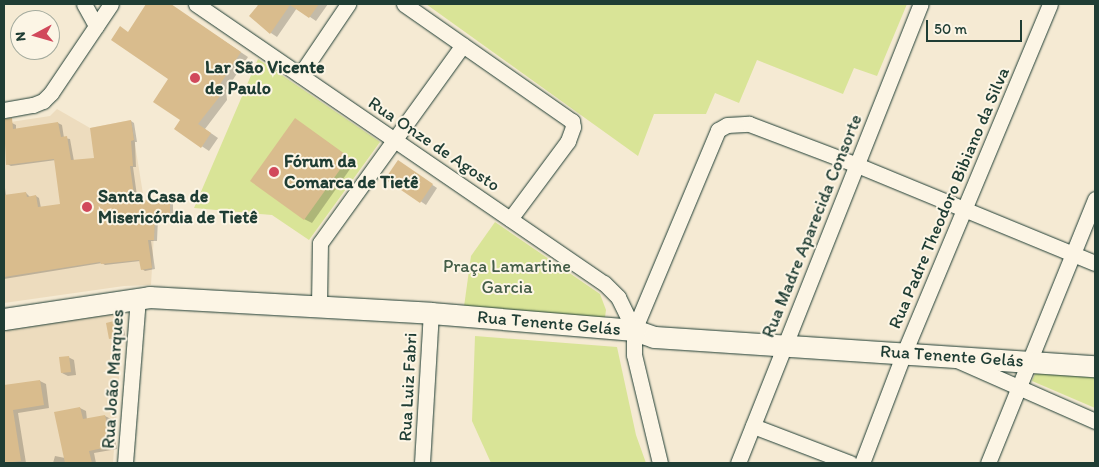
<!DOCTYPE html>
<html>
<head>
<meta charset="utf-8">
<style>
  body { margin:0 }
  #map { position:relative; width:1099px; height:467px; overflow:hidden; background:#f5ead3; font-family:Itim,sans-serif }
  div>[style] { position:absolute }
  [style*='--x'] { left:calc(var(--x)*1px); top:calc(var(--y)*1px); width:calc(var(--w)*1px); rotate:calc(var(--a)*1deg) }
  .built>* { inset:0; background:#eddcbe }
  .green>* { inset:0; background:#d9e497 }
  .shadow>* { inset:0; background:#0003 }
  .building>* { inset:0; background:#d9bc8d }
  .roads { filter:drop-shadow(0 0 1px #1f3d34) drop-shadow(0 0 1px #1f3d34) }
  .street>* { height:15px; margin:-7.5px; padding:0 7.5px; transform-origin:7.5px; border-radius:7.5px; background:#fcf5e5 }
  .secondary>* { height:21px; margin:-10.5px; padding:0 10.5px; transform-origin:10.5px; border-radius:10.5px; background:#fcf5e5 }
  .dots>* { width:14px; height:14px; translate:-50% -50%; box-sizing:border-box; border:2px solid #fcf5e5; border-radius:50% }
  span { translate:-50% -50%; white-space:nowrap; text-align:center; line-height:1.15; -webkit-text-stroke:4px #fcf5e5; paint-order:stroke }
  .poi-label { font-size:18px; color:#1f3d34; font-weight:700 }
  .left { translate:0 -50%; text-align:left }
  .street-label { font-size:18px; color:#1f3d34 }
  .park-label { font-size:18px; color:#445e48 }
  .frame { position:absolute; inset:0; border:5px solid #1f3d34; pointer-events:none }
  .north { position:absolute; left:10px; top:10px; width:50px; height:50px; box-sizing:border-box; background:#fcf5e5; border:1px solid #a4ab9e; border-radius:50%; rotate:264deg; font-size:14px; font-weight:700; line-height:20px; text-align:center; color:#1f3d34 }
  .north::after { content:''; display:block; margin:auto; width:18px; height:22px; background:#d1495b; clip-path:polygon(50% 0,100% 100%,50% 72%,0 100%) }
  .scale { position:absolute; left:926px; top:20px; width:96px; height:22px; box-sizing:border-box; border:2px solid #1f3d34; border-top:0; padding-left:6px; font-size:15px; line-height:18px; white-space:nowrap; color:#1f3d34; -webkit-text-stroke:4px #fcf5e5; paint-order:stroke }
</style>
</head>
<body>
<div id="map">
  <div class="built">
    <div style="clip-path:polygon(57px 109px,90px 128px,131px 120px,144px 200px,170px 197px,170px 214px,155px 217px,151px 285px,124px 286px,4px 303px,4px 123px,50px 116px)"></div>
    <div style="clip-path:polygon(124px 309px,113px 463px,4px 463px,4px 330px)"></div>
  </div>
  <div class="green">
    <div style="clip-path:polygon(426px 4px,907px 4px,877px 76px,854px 68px,843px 94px,757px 60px,739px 103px,715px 93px,706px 114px,654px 114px,638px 156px)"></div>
    <div style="clip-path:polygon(258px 59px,380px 142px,309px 240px,272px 215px,194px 208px)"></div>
    <div style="clip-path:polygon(495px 222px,600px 294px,606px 310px,604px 324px,463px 314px,471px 256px)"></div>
    <div style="clip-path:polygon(475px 336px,617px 347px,636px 435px,646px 463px,491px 463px,472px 421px)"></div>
    <div style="clip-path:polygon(1037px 370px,1095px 374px,1095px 408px,1032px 381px)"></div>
  </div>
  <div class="shadow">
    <div style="clip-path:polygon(148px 4px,169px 4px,248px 57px,226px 90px,227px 100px,205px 129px,218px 138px,209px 151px,176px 129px,182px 120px,170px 79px,128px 33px)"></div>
    <div style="clip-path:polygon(257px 4px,328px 4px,316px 21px,297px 8px,277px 37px,271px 33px)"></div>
    <div style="clip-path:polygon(131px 121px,134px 123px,137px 142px,135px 142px,136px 167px,133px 167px,138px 203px,170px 199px,173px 200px,173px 216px,158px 218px,157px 241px,151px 241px,155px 269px,145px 271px,142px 269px,140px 261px,105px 265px,102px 263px,4px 279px,4px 180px,6px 196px,26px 193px,30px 197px,36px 196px,39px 198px,41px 208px,62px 205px,56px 160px,11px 166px,7px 164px,4px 124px,12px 123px,16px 125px,16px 130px,58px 123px,62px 125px,64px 138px,70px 139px,74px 161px,96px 159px)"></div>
    <div style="clip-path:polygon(302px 124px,355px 162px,312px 223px,304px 219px)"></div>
    <div style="clip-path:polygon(403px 165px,437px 188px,426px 205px,387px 178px)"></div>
    <div style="clip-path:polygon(118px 321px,123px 325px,126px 339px,116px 341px,110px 338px)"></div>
    <div style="clip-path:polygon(68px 357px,74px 360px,76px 375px,68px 376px,62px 373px)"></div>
    <div style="clip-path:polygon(40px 381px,46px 384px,49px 408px,18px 413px,26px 463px,4px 463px,4px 386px)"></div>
    <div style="clip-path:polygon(80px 408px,86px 411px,87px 420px,105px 416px,111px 419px,117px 449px,94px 453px,96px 463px,53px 463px,55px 456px,65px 458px)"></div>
  </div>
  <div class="building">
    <div style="clip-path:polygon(146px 4px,171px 4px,241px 52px,219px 86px,220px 96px,198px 124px,211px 133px,201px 148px,174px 129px,180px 120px,153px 102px,168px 79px,111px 40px,120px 26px,128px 32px)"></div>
    <div style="clip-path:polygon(259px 4px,319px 4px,309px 18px,290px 5px,270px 34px,249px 16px)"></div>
    <div style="clip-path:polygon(12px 118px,13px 129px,58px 122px,61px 137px,67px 136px,71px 160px,94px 158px,90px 128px,131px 120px,134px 140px,131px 141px,133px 166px,130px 166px,135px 202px,170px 197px,170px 214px,155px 217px,154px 240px,148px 240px,152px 268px,141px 270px,139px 260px,101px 264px,100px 262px,4px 277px,4px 195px,26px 192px,27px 197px,36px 195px,38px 207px,60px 204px,54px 159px,6px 165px,4px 119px)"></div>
    <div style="clip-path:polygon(295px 118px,349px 157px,304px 220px,250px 181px)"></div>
    <div style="clip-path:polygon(398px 160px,433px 184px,420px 203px,385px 179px)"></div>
    <div style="clip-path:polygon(118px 320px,121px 336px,109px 339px,106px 323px)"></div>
    <div style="clip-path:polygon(69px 356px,71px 372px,61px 373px,59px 357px)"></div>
    <div style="clip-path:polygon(40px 380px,44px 405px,13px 410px,21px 461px,4px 463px,4px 385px)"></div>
    <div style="clip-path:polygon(80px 407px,83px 419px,105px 415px,112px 446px,89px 451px,92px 463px,65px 463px,54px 412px)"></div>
  </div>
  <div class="roads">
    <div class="street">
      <div style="--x:84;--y:4;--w:25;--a:61"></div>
      <div style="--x:196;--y:4;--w:494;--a:34.4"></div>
      <div style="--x:604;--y:283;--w:20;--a:45"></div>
      <div style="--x:618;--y:297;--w:37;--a:64"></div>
      <div style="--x:404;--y:4;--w:205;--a:34.9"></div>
      <div style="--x:572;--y:121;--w:6;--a:81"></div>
      <div style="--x:573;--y:127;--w:15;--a:110"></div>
      <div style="--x:568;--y:141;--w:97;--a:126.6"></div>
      <div style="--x:300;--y:75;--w:86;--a:-55.9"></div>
      <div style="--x:4;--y:110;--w:29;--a:-10"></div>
      <div style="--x:33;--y:105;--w:11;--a:-22"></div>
      <div style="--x:43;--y:101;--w:11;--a:-45"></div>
      <div style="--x:51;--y:93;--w:107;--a:-56"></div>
      <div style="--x:319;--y:305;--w:62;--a:-89.1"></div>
      <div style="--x:320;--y:243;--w:244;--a:-54.2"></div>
      <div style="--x:959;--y:361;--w:149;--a:23.8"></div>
      <div style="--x:753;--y:426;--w:104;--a:20.9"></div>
      <div style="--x:125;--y:463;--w:166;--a:-85.5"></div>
      <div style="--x:422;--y:463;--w:150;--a:-86.6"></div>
      <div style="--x:660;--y:463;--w:111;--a:-103.5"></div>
      <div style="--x:634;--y:355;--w:25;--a:-90"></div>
      <div style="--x:634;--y:330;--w:217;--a:-67.2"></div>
      <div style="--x:718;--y:130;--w:10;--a:-29"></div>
      <div style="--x:727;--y:125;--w:22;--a:-3"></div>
      <div style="--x:749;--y:124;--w:116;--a:20.8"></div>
      <div style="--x:857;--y:165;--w:257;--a:22.4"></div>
      <div style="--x:738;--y:463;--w:494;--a:-68.3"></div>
      <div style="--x:862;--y:463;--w:118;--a:-69.1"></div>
      <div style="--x:904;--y:353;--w:378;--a:-67.3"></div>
      <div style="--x:988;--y:463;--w:285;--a:-67.9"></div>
    </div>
    <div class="secondary">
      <div style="--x:4;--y:319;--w:147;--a:-8.6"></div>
      <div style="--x:149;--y:297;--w:282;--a:3.2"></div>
      <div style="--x:431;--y:313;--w:204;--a:4.8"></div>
      <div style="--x:634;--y:330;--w:21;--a:19"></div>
      <div style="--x:654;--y:337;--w:442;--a:3.8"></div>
    </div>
  </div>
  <div class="dots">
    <div style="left:195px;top:78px;background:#d1495b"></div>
    <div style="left:274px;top:172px;background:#d1495b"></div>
    <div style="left:87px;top:207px;background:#d1495b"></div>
  </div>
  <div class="poi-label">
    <span class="left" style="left:205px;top:78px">Lar São Vicente<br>de Paulo</span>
    <span class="left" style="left:284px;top:172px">Fórum da<br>Comarca de Tietê</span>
    <span class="left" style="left:98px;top:207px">Santa Casa de<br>Misericórdia de Tietê</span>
  </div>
  <div class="street-label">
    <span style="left:434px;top:144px;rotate:34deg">Rua Onze de Agosto</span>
    <span style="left:949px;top:198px;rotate:-67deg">Rua Padre Theodoro Bibiano da Silva</span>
    <span style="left:812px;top:226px;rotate:-68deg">Rua Madre Aparecida Consorte</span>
    <span style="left:549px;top:323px;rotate:5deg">Rua Tenente Gelás</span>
    <span style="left:952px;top:356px;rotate:4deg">Rua Tenente Gelás</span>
    <span style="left:113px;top:379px;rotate:-86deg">Rua João Marques</span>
    <span style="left:408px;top:387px;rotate:-87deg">Rua Luiz Fabri</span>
  </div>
  <div class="park-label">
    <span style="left:507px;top:277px">Praça Lamartine<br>Garcia</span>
  </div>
  <div class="frame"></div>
  <div class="north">N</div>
  <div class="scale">50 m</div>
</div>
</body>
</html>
